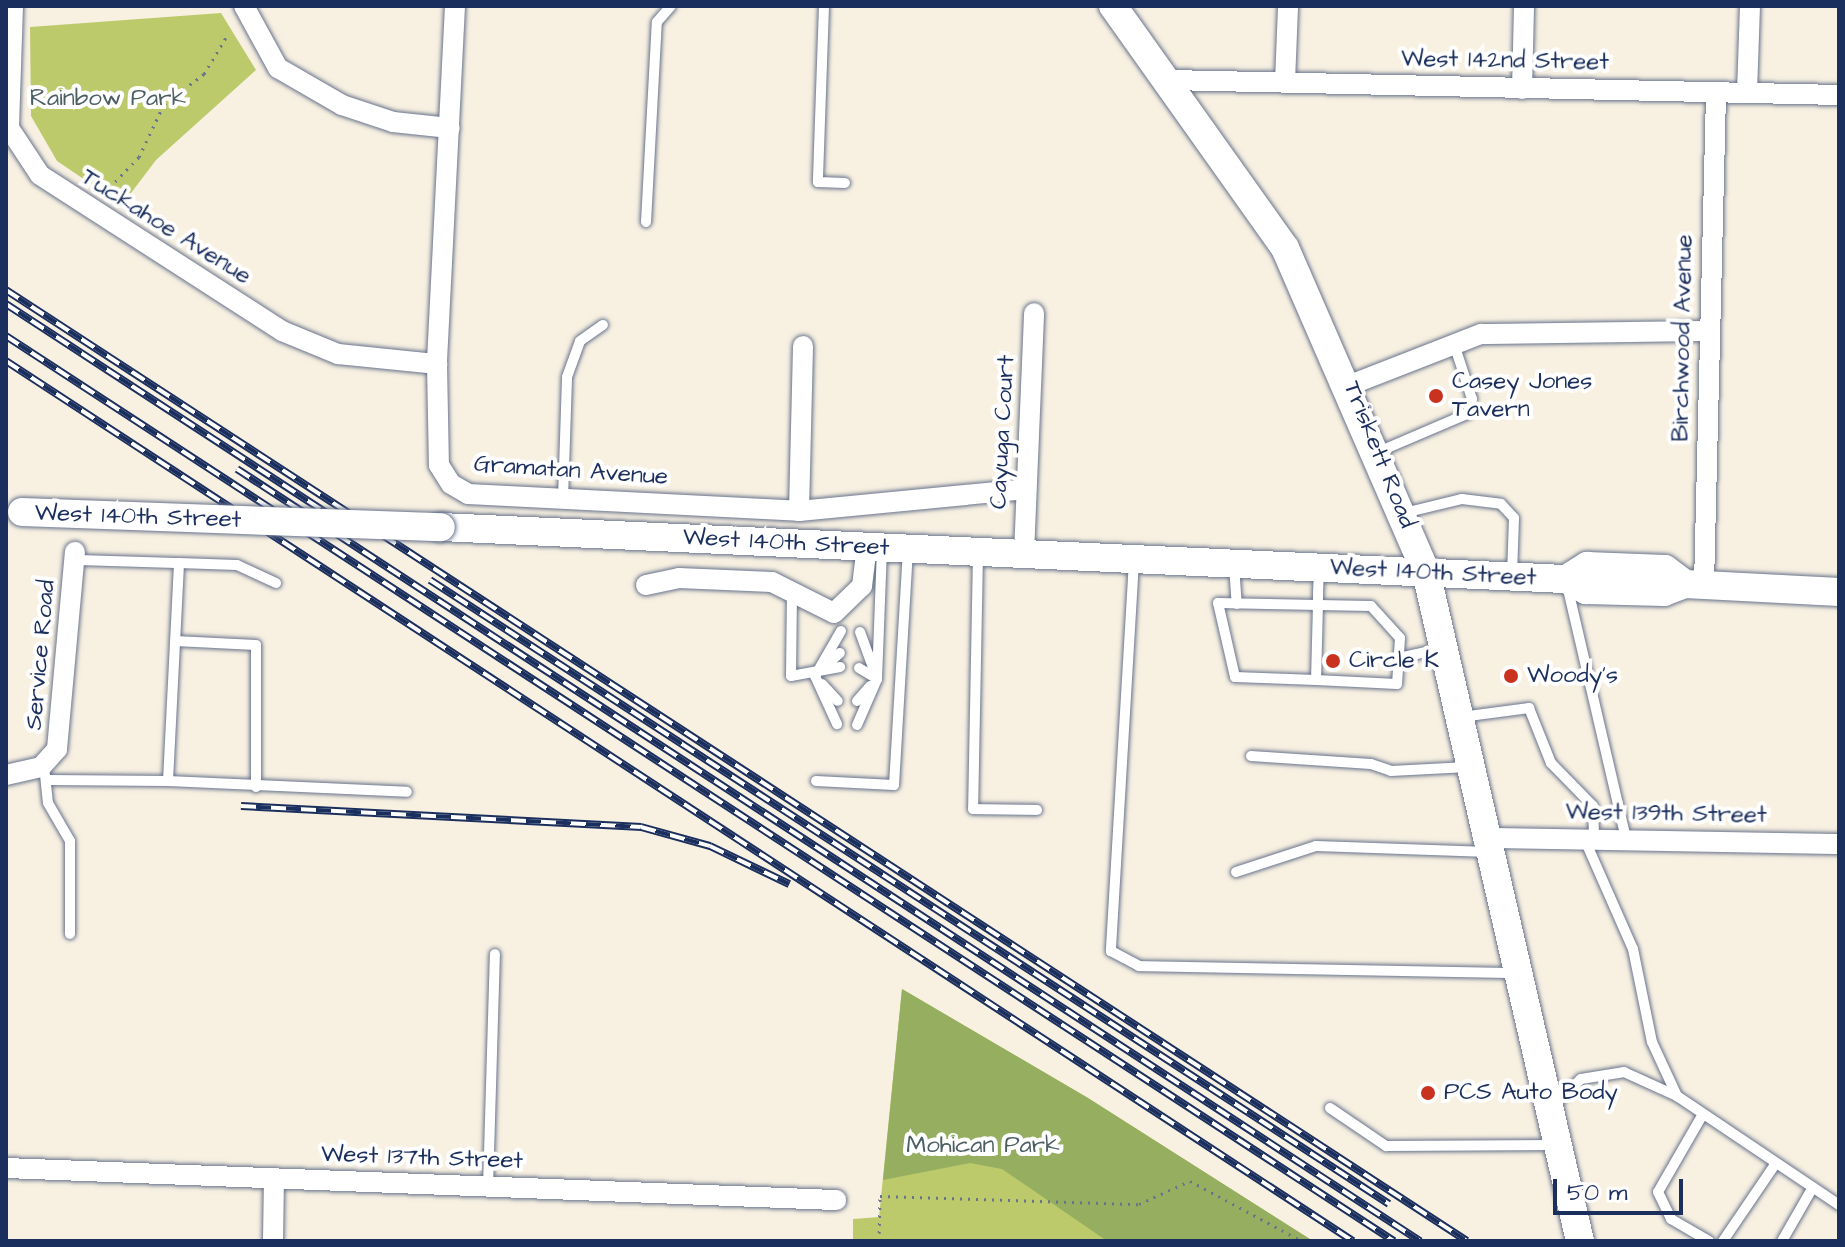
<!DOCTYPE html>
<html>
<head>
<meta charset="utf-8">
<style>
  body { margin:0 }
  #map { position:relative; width:1845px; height:1247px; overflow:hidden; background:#f8f1e2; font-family:"Architects Daughter",sans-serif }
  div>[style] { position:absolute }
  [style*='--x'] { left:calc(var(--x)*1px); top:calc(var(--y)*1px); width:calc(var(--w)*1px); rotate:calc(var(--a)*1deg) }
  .green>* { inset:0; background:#bcca6c }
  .forest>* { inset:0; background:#95ae60 }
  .path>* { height:3px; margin-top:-1.5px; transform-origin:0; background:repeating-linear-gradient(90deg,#68738c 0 2px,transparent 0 8px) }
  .roads { filter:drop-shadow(0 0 2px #68738c) drop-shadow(0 0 2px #68738c) }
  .service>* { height:10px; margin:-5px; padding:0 5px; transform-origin:5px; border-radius:5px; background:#fff }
  .minor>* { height:20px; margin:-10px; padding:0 10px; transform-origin:10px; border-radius:10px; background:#fff }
  .secondary>* { height:28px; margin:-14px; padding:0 14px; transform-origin:14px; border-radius:14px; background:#fff }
  .rail>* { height:8px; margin-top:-4px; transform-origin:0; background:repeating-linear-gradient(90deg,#fff 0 15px,#1b2f5e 0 30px); box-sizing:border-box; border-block:2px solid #1b2f5e }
  .bridges { filter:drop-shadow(0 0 2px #68738c) drop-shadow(0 0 2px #68738c) }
  .secondary-bridge>* { height:28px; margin:-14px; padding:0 14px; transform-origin:14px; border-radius:14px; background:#fff }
  .dots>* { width:22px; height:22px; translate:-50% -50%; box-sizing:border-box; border:4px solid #fff; border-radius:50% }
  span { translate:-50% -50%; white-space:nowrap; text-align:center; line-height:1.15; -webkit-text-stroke:8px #fff; paint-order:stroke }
  .street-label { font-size:24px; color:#1b2f5e }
  .park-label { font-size:24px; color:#4b5e62 }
  .poi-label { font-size:24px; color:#1b2f5e }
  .left { translate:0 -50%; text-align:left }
  .frame { position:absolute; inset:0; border:8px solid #1b2f5e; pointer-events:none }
  .scale { position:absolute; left:1553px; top:1179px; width:130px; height:36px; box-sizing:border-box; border:4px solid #1b2f5e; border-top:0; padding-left:10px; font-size:24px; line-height:28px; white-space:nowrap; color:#1b2f5e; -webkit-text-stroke:6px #fff; paint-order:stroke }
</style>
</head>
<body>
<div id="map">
  <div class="green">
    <div style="clip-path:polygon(221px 13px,256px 70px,156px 160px,122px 205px,57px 161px,31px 116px,30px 27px)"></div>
    <div style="clip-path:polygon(902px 989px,1088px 1098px,1313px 1241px,853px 1241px,853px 1219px,879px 1217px)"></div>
  </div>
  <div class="forest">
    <div style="clip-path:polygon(902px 989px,1088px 1098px,1313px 1241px,1107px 1241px,1002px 1169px,970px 1163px,883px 1180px)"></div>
  </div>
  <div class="path">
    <div style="--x:104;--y:193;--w:50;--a:-45.8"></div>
    <div style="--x:139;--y:157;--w:59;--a:-64.7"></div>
    <div style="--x:164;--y:104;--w:50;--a:-36.9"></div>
    <div style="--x:204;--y:74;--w:47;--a:-59"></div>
    <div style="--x:879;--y:1241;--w:45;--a:-88.7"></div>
    <div style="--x:880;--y:1196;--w:259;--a:1.8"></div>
    <div style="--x:1139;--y:1204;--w:56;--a:-24.3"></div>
    <div style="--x:1190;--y:1181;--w:127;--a:28.2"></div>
  </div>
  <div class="roads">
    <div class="service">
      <div style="--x:824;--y:6;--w:176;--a:92"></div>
      <div style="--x:818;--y:182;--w:27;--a:2"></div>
      <div style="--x:646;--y:222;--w:200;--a:-86.9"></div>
      <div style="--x:657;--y:22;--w:21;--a:-49"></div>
      <div style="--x:1378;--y:452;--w:97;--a:-23.1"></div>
      <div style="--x:1467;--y:414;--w:16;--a:-72"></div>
      <div style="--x:1472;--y:399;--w:58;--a:-108.1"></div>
      <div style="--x:563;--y:499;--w:122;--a:-88.1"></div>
      <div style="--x:567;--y:377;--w:38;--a:-70"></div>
      <div style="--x:580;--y:341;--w:28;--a:-35"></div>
      <div style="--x:1404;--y:513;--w:60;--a:-13.6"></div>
      <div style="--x:1462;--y:499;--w:39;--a:7"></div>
      <div style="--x:1501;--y:504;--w:19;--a:47"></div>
      <div style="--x:1514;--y:518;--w:56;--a:92"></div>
      <div style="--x:978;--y:554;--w:255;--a:91.1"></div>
      <div style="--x:973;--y:809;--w:64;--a:0.9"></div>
      <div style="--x:1134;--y:561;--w:391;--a:93.4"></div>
      <div style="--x:1111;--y:951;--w:32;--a:28"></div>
      <div style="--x:1139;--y:966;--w:378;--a:1.1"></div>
      <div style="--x:179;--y:563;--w:58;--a:2"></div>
      <div style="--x:237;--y:565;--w:43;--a:24.8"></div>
      <div style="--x:1234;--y:565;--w:39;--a:86"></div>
      <div style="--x:1567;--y:585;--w:260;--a:76.9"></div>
      <div style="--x:792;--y:593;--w:83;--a:90.7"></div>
      <div style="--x:791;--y:676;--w:50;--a:-10.4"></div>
      <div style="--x:860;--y:632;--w:44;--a:69.9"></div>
      <div style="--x:175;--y:641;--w:81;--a:2.8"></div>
      <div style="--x:256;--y:645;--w:142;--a:90"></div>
      <div style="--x:1399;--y:658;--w:45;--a:-12.8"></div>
      <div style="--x:859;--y:668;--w:21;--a:31"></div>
      <div style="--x:822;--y:669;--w:24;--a:-42"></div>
      <div style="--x:815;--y:676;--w:53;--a:65.4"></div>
      <div style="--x:815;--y:676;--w:52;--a:-60"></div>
      <div style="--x:1316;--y:680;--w:81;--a:-177.9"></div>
      <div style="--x:1235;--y:677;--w:76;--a:-102.9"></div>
      <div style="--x:1218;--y:603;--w:100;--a:1.1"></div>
      <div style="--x:1318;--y:605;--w:53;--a:1.1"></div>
      <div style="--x:1371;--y:606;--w:43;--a:47.8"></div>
      <div style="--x:1400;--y:638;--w:46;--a:93.7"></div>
      <div style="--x:1397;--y:684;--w:81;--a:-177.2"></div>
      <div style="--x:1316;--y:680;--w:75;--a:-88.5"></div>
      <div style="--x:1318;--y:605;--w:10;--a:-90"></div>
      <div style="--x:1318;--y:595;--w:27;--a:-88"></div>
      <div style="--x:822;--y:684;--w:23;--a:47"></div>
      <div style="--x:857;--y:701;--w:20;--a:-49"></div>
      <div style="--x:1461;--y:717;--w:69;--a:-7.5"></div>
      <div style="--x:1529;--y:708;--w:59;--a:68.2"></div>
      <div style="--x:1551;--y:763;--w:60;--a:45.7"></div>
      <div style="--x:1593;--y:806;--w:32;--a:88"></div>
      <div style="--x:857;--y:725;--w:50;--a:-66.5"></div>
      <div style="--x:877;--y:679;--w:130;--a:-87.8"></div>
      <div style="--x:1251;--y:756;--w:120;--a:3.8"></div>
      <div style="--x:1371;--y:764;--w:21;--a:19"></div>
      <div style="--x:1391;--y:771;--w:77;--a:-3"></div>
      <div style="--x:45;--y:775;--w:28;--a:84"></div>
      <div style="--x:48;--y:803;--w:44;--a:59.9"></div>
      <div style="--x:70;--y:841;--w:93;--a:90"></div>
      <div style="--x:48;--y:780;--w:120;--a:0.5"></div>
      <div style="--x:168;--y:781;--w:218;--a:-87.1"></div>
      <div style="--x:179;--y:563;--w:104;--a:-178.3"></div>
      <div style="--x:168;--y:781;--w:239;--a:2.6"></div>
      <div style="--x:816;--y:781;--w:78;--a:2.9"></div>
      <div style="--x:894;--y:785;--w:235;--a:-86.6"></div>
      <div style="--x:1584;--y:838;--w:121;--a:66.2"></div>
      <div style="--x:1633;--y:949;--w:95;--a:78.5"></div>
      <div style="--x:1652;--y:1042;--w:60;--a:65.2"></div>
      <div style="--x:1236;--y:872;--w:84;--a:-18"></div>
      <div style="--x:1316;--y:846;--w:173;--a:2"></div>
      <div style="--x:1552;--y:1107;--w:40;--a:-44"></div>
      <div style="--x:1581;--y:1079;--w:44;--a:-9.2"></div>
      <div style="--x:1624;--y:1072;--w:58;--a:24.4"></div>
      <div style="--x:1677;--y:1096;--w:195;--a:33.9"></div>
      <div style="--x:1330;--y:1108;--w:68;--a:34.2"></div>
      <div style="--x:1386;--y:1146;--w:170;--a:-0.3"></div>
      <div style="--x:1703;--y:1114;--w:90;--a:120"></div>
      <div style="--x:1658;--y:1192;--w:30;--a:64"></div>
      <div style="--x:1671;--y:1219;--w:44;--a:30.1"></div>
      <div style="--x:488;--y:1187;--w:233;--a:-88.3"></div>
      <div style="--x:1723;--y:1241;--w:94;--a:-55.8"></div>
      <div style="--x:1782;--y:1241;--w:62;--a:-60.1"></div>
    </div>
    <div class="minor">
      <div style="--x:13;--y:6;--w:122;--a:91.9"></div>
      <div style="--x:9;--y:128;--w:56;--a:56.6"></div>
      <div style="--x:40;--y:175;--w:288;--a:32.8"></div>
      <div style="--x:282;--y:331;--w:61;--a:22.3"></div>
      <div style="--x:338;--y:354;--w:100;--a:5.8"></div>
      <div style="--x:244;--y:6;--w:71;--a:61.3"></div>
      <div style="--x:278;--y:68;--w:74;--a:30"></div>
      <div style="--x:342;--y:105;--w:54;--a:18.4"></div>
      <div style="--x:393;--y:122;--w:57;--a:6"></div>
      <div style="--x:455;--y:6;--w:358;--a:92.9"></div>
      <div style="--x:437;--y:364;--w:101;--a:88.9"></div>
      <div style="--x:439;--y:465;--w:22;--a:58"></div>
      <div style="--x:451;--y:484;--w:20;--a:30"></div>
      <div style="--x:468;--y:494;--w:331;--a:2.9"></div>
      <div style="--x:799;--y:511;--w:228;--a:-5.5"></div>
      <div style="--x:1169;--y:80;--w:670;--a:1.28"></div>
      <div style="--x:1285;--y:82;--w:76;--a:-87.7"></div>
      <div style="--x:1522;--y:89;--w:83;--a:-88.6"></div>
      <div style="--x:1747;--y:92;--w:86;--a:-88"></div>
      <div style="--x:1350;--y:385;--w:141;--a:-21.3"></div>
      <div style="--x:1481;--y:334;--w:228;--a:-0.8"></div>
      <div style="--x:799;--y:511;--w:165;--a:-88.6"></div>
      <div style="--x:1024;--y:554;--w:241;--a:-87.6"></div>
      <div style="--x:646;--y:585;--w:34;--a:-12"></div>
      <div style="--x:679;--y:578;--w:93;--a:2.5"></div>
      <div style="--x:772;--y:582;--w:69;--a:26.6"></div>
      <div style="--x:834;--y:613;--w:39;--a:-44"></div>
      <div style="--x:862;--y:586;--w:40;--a:-82.9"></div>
      <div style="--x:1704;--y:585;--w:493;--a:-88.6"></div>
      <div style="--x:6;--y:775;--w:36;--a:-13"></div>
      <div style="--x:41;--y:767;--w:24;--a:-48"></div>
      <div style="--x:57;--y:749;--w:198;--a:-84.8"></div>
      <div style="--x:1491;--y:838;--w:348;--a:1"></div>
      <div style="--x:6;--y:1168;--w:831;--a:2.21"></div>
      <div style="--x:273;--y:1241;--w:62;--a:-89.1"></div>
    </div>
    <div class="secondary">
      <div style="--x:1113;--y:6;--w:297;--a:54.6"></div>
      <div style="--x:1285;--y:248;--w:353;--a:66.5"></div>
      <div style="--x:1426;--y:572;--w:686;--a:77.04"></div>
      <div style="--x:441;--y:527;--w:1126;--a:2.65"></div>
      <div style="--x:1566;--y:579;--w:23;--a:29"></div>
      <div style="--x:1586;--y:590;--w:78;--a:1.5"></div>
      <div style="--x:1664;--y:592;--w:22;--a:-21"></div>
      <div style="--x:1685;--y:584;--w:154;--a:3"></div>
      <div style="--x:1566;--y:579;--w:25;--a:-32"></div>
      <div style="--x:1587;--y:566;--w:78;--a:2.2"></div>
      <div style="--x:1665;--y:569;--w:25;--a:37"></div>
    </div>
  </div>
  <div class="rail">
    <div style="--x:6;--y:290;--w:1743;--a:33.06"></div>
    <div style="--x:6;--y:304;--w:421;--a:33.1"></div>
    <div style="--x:6;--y:336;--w:1657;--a:33.11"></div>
    <div style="--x:6;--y:361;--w:1609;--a:33.16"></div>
    <div style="--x:237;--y:469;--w:1413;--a:33.13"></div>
    <div style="--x:430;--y:580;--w:1144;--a:33.05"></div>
    <div style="--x:241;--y:806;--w:401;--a:3"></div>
    <div style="--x:641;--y:827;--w:72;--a:15.4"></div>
    <div style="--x:710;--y:846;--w:88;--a:25.7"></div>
  </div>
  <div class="bridges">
    <div class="secondary-bridge">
      <div style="--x:22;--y:512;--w:419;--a:2.1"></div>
    </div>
  </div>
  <div class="dots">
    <div style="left:1436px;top:396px;background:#c8321e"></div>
    <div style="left:1333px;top:661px;background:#c8321e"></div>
    <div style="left:1511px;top:676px;background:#c8321e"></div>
    <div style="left:1428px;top:1093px;background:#c8321e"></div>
  </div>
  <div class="street-label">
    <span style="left:1505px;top:61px;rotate:1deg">West 142nd Street</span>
    <span style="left:166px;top:227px;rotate:32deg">Tuckahoe Avenue</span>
    <span style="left:1683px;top:338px;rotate:-89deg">Birchwood Avenue</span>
    <span style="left:1003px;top:432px;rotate:-87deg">Cayuga Court</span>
    <span style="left:1379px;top:455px;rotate:68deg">Triskett Road</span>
    <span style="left:571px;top:471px;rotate:4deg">Gramatan Avenue</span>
    <span style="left:138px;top:517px;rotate:2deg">West 140th Street</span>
    <span style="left:786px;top:543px;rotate:3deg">West 140th Street</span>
    <span style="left:1433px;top:573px;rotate:3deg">West 140th Street</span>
    <span style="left:41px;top:655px;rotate:-85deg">Service Road</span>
    <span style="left:1666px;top:814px;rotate:1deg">West 139th Street</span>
    <span style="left:422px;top:1158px;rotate:2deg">West 137th Street</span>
  </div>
  <div class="park-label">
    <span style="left:108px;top:99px">Rainbow Park</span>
    <span style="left:983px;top:1146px">Mohican Park</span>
  </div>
  <div class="poi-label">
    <span class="left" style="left:1452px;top:396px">Casey Jones<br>Tavern</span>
    <span class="left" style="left:1349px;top:661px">Circle K</span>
    <span class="left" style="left:1527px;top:676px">Woody's</span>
    <span class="left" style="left:1444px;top:1093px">PCS Auto Body</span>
  </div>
  <div class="frame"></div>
  <div class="scale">50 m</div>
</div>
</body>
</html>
